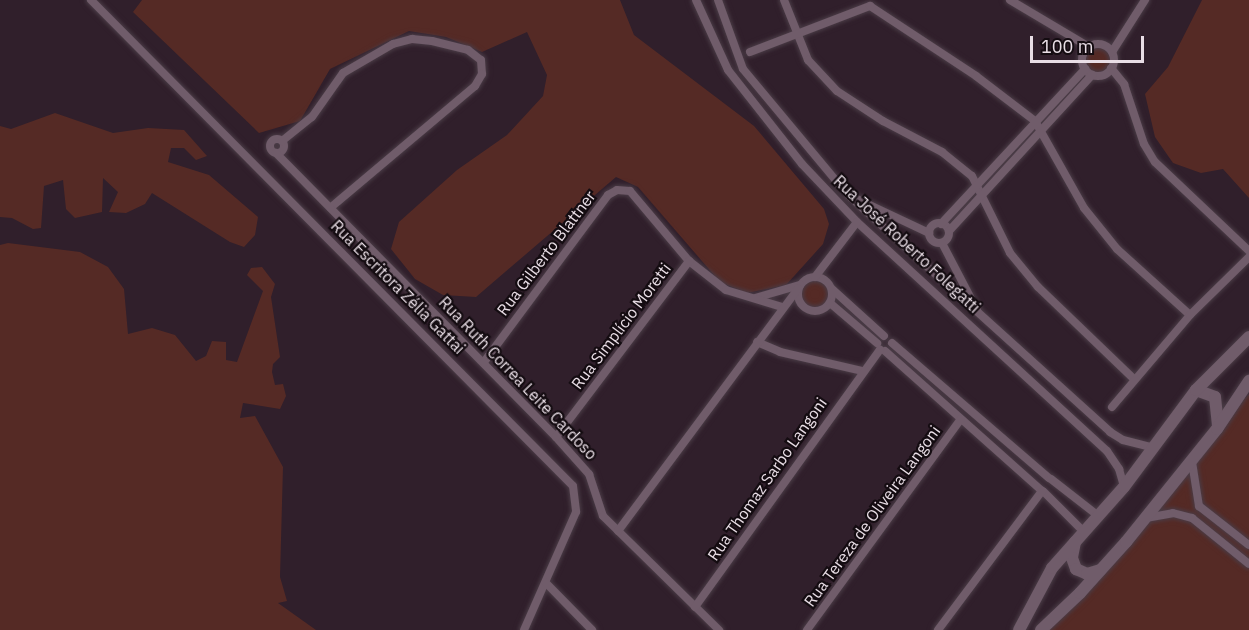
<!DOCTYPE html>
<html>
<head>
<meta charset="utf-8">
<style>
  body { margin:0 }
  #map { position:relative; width:1249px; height:630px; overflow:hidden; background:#301f2b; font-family:"IBM Plex Sans",sans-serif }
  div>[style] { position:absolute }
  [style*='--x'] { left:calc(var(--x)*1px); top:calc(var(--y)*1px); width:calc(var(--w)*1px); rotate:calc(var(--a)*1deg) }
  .green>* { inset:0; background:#552a25 }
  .round { border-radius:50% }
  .roads { filter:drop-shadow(0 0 2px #4a3c46) drop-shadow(0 0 2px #4a3c46) }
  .street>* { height:8px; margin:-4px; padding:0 4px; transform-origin:4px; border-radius:4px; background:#705c6a }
  .street>.ring { margin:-4px; padding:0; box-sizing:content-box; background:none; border:8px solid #705c6a; border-radius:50% }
  .secondary>* { height:12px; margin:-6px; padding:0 6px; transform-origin:6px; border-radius:6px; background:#705c6a }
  span { translate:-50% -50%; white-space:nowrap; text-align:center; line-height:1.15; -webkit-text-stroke:4.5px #140c11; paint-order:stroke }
  .street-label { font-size:16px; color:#e9dee6 }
  .scale { position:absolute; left:1030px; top:36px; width:114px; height:27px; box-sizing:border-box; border:3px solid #e9dee6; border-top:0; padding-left:8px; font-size:18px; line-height:21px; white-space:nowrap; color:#e9dee6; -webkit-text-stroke:4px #140c11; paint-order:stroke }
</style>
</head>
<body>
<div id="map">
  <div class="green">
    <div style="clip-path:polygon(142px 0,620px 0,634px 35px,754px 126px,824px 209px,829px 224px,823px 244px,786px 285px,747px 293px,720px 282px,638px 187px,616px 177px,476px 297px,443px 295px,415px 279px,391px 249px,399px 222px,457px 170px,507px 135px,543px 96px,547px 75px,527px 32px,482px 52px,446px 37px,409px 31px,330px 69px,300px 121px,259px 133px,133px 12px)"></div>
    <div style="clip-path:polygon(1202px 0,1249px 0,1249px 198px,1223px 169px,1201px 173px,1173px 163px,1155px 137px,1145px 94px,1168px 67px)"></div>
    <div class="round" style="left:1086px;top:48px;width:24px;height:24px"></div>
    <div style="clip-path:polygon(55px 113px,113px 133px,148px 128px,184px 130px,207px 156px,196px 160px,184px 148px,171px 148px,168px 162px,209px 175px,258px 217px,255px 235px,244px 247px,230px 242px,152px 193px,145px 204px,126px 213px,109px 212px,118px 192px,103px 178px,102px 212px,75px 218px,66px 209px,63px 180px,44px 186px,41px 228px,33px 229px,12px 218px,0 217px,0 126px,11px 129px)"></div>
    <div style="clip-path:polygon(8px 243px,80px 252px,108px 267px,124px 289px,128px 334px,152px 328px,175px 335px,196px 361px,206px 356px,212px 341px,226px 342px,226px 360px,237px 362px,263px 291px,247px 275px,251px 268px,262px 267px,275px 284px,271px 297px,280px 357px,273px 364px,272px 372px,275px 385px,283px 384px,286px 396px,280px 409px,243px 403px,240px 418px,255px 416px,283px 467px,280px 577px,287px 601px,278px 603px,316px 630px,0 630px,0 245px)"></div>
    <div class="round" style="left:802px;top:281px;width:26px;height:26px"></div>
    <div style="clip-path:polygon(1249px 394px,1249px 630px,1043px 630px,1217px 429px)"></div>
  </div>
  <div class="roads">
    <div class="street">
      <div style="--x:91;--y:0;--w:684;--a:45.24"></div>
      <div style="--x:573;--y:486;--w:26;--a:83"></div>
      <div style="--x:576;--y:512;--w:129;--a:113.8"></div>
      <div style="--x:696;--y:0;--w:77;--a:65.4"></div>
      <div style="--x:728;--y:70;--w:120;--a:51.8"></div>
      <div style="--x:802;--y:164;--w:80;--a:46.5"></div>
      <div style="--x:857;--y:222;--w:339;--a:42.5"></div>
      <div style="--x:1107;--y:451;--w:22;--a:56"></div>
      <div style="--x:1119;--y:469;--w:19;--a:74"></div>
      <div style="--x:718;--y:0;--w:73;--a:70.1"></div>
      <div style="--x:743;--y:69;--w:163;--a:50.2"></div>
      <div style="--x:847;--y:194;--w:355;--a:42.1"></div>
      <div style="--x:1110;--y:432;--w:15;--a:32"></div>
      <div style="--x:1123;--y:440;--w:30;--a:14"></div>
      <div style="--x:784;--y:0;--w:65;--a:68.2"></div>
      <div style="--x:808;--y:60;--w:42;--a:46.9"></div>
      <div style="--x:837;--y:91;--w:55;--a:33.1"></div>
      <div style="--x:883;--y:121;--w:67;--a:27.7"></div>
      <div style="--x:942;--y:152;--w:38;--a:39"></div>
      <div style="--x:972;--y:176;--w:86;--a:63.7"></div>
      <div style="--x:1010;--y:253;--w:44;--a:50.5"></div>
      <div style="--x:1038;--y:287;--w:133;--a:43.8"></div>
      <div style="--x:1010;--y:0;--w:92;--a:30.7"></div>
      <div class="ring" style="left:1082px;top:44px;width:24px;height:24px"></div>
      <div style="--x:750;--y:52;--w:129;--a:-21"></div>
      <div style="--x:870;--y:6;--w:127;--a:33.4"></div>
      <div style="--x:976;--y:76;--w:74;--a:37.3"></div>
      <div style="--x:1035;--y:121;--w:100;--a:60.6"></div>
      <div style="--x:1084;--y:208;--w:53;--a:51.2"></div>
      <div style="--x:1117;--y:249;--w:98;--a:42.1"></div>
      <div style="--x:1112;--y:52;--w:62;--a:-57.6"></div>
      <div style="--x:1111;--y:68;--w:21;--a:51"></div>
      <div style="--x:1124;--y:84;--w:63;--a:71.6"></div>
      <div style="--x:1144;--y:144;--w:21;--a:59"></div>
      <div style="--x:1155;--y:162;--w:129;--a:43.4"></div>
      <div class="ring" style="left:270px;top:139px;width:6px;height:6px"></div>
      <div style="--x:282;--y:141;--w:38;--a:-39"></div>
      <div style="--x:312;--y:117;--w:54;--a:-54.8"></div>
      <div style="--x:343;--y:73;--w:58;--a:-30.1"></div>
      <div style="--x:393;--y:44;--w:20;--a:-15"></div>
      <div style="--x:412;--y:39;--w:20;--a:6"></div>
      <div style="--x:432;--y:41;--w:37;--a:14"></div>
      <div style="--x:468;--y:50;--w:16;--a:38"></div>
      <div style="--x:481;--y:60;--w:14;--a:86"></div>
      <div style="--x:482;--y:74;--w:14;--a:120"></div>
      <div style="--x:475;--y:86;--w:189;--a:139.9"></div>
      <div style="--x:276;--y:153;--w:399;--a:45.4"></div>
      <div style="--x:556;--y:437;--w:50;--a:48.3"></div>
      <div style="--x:589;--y:474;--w:44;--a:71.6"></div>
      <div style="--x:603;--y:516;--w:163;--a:44.5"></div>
      <div style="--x:857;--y:199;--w:80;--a:25.3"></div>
      <div class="ring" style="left:929px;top:223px;width:12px;height:12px"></div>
      <div style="--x:941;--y:224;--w:212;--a:-47.1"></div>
      <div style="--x:949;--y:231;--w:212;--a:-47.5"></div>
      <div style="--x:942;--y:243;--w:76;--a:62.4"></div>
      <div class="ring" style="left:798px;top:277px;width:26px;height:26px"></div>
      <div style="--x:815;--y:277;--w:69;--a:-52.6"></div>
      <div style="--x:832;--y:289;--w:70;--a:42.1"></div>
      <div style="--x:755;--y:298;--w:47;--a:-16.1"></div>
      <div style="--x:830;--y:303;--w:62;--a:40.4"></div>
      <div style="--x:757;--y:342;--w:25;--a:23"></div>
      <div style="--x:780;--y:352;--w:84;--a:13"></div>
      <div style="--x:892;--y:343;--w:207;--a:40.7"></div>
      <div style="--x:885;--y:351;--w:208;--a:41.7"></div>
      <div style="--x:484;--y:362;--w:208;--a:-53.4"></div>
      <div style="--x:608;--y:195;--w:10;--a:-29"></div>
      <div style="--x:617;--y:190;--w:13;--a:4"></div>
      <div style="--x:630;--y:191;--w:92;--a:49.9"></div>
      <div style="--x:689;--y:261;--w:47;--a:38.1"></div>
      <div style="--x:726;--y:290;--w:59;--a:16.9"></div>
      <div style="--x:1112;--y:407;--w:121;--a:-49.7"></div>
      <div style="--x:1190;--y:315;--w:83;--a:-44.5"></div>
      <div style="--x:556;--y:437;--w:221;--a:-52.9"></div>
      <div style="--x:1192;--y:462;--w:45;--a:81"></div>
      <div style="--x:1199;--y:506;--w:63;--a:38"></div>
      <div style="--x:1051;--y:479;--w:58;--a:38"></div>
      <div style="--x:1044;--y:492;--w:55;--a:45"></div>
      <div style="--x:1146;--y:518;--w:27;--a:-10"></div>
      <div style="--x:1173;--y:513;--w:20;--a:15"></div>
      <div style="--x:1192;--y:518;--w:73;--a:38.9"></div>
      <div style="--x:618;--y:531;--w:302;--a:-53.4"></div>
      <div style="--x:546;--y:583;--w:66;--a:45.6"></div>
      <div style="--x:695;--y:607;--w:317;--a:-54.3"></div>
      <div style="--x:807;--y:630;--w:261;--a:-53.9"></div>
      <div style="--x:938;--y:630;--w:174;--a:-53.2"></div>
    </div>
    <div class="secondary">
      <div style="--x:1196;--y:390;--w:20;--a:20"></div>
      <div style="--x:1215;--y:397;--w:30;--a:84"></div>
      <div style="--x:1075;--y:542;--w:16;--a:101"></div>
      <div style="--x:1072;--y:558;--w:12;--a:70"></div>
      <div style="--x:1076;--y:569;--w:12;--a:24"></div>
      <div style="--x:1087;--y:574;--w:14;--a:-17"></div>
      <div style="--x:1019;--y:630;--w:70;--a:-62"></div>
      <div style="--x:1052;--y:568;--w:108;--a:-48.4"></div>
      <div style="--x:1124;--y:487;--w:121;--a:-53.4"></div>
      <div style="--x:1196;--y:390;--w:75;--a:-45"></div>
      <div style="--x:1041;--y:630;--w:54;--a:-43.5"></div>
      <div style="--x:1080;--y:593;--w:69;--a:-48"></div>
      <div style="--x:1126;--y:542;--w:145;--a:-51.2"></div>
      <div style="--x:1217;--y:429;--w:58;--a:-56.3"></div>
    </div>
  </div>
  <div class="street-label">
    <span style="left:907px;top:244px;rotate:43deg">Rua José Roberto Folegatti</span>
    <span style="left:546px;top:253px;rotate:-53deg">Rua Gilberto Blattner</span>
    <span style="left:398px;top:287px;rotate:45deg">Rua Escritora Zélia Gattai</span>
    <span style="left:621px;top:326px;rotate:-53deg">Rua Simplício Moretti</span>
    <span style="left:518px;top:378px;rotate:46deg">Rua Ruth Correa Leite Cardoso</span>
    <span style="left:767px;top:479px;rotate:-55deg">Rua Thomaz Sarbo Langoni</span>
    <span style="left:872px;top:516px;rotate:-54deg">Rua Tereza de Oliveira Langoni</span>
  </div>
  <div class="scale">100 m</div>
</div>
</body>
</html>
